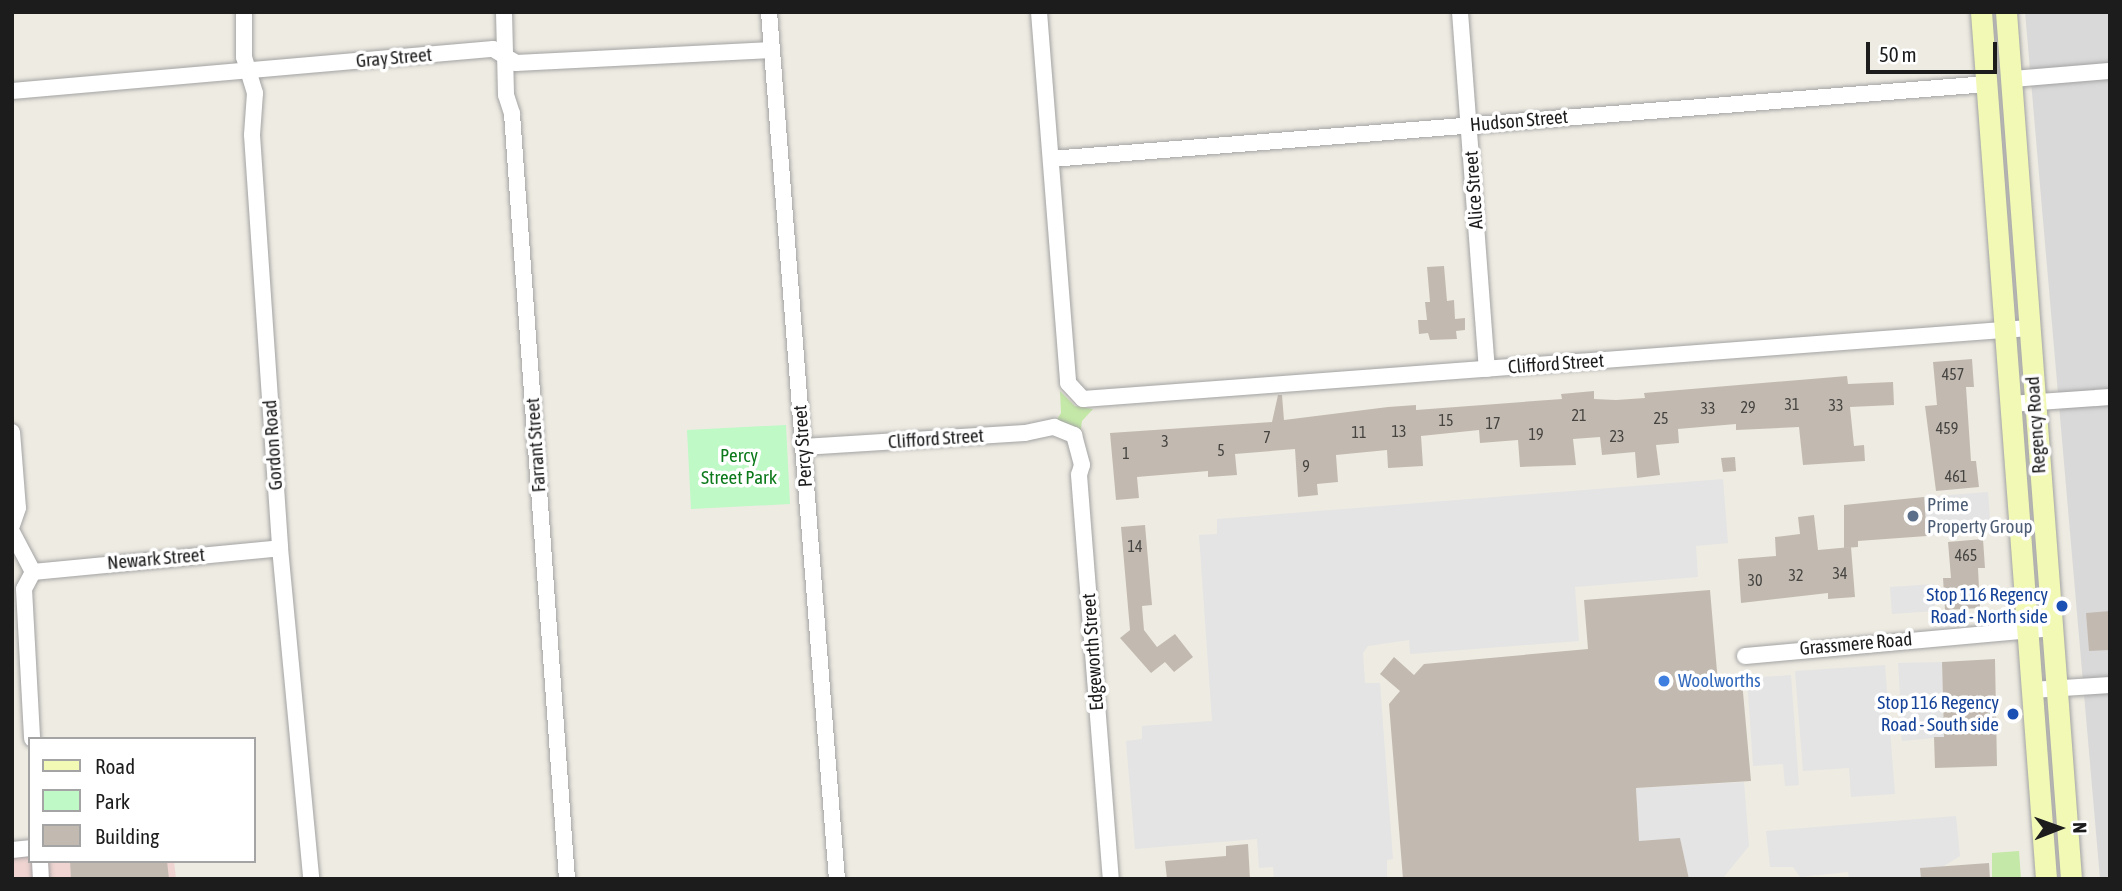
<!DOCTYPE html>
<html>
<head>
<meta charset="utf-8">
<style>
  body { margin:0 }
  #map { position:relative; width:2122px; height:891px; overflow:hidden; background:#eeebe2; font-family:"Asap Condensed",sans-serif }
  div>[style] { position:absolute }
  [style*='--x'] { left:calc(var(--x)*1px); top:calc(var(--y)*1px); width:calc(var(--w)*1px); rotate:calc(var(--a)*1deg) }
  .residential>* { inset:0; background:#dad9d9 }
  .commercial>* { inset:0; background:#efd4d1 }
  .grass>* { inset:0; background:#c4e8a7 }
  .park>* { inset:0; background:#bef9c6 }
  .parking>* { inset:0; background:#e4e4e4 }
  .building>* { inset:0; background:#c2bab1 }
  .roads { filter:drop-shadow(0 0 2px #a3a3a3) drop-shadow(0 0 2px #a3a3a3) }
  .street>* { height:16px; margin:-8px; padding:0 8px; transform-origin:8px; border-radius:8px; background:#fff }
  .secondary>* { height:21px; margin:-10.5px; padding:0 10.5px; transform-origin:10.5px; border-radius:10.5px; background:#f2f9b5 }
  .dots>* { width:19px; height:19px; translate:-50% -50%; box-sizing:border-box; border:4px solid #fff; border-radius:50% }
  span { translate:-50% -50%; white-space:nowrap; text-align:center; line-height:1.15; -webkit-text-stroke:7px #fff; paint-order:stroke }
  .number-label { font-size:16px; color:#464441 }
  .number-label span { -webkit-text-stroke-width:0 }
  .street-label { font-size:19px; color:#1c1c1c }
  .park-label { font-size:19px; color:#0c791b }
  .service-label { font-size:19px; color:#4e5e75 }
  .left { translate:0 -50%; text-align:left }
  .transit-label { font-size:19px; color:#164399 }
  .right { translate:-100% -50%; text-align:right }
  .shop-label { font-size:19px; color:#366cbe }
  .frame { position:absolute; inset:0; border:14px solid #1c1c1c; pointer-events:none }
  .legend { position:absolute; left:28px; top:737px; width:228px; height:126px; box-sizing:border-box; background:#fff; border:2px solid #a4a4a4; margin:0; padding:9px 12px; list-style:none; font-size:21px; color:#1c1c1c }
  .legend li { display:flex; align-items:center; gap:14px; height:35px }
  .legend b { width:35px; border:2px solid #a4a4a4 }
  .north { position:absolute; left:2024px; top:793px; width:70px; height:70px; -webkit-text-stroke:5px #fff; paint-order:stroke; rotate:89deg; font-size:19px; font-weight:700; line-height:28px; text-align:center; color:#1c1c1c }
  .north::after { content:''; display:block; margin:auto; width:24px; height:32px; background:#1c1c1c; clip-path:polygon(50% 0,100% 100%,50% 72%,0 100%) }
  .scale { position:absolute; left:1866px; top:42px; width:131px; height:32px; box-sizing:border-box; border:4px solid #1c1c1c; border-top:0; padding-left:9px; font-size:21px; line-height:24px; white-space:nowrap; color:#1c1c1c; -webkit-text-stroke:5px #fff; paint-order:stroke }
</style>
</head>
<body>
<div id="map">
  <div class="residential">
    <div style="clip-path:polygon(2025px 12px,2110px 12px,2110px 879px,2100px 879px)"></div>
  </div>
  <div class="commercial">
    <div style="clip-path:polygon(30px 848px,30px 861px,174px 861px,176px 879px,12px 879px,12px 850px)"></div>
  </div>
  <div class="grass">
    <div style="clip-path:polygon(1060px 391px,1075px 406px,1093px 409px,1082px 421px,1080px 435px,1069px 424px,1056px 421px,1061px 413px)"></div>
    <div style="clip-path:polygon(2019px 851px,2021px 879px,1992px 879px,1992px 853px)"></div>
  </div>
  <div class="park">
    <div style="clip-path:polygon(786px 425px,790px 504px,691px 509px,687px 430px)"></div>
  </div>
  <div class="parking">
    <div style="clip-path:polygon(1723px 479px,1728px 543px,1696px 546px,1698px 577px,1575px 587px,1579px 641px,1410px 654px,1409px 640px,1368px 646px,1363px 653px,1365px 683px,1380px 683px,1393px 859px,1387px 860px,1387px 879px,1274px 879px,1273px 867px,1259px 868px,1257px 839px,1135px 849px,1126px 741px,1142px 739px,1142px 726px,1212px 721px,1199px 535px,1217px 534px,1217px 519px)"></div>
    <div style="clip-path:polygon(1988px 492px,1991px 532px,1927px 536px,1924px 497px)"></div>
    <div style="clip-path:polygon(1934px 584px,1935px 611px,1892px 614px,1890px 587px)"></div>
    <div style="clip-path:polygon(1942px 662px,1943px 693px,1900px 696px,1898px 663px)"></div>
    <div style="clip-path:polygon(1885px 665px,1895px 794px,1851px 797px,1849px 768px,1803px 771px,1795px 671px)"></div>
    <div style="clip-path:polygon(1791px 675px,1799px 785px,1785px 786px,1783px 764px,1753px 766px,1747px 678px)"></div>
    <div style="clip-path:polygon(1942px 699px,1945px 737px,1902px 741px,1898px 703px)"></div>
    <div style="clip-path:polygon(1744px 782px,1749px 846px,1723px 878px,1689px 879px,1680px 839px,1639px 841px,1636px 788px)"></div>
    <div style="clip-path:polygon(1956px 816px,1960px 856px,1923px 879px,1849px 879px,1848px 872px,1800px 877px,1793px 867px,1770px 867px,1766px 831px)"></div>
  </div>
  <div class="building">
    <div style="clip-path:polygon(1444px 266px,1447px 301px,1454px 300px,1455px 319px,1465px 318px,1465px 330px,1456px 331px,1457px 339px,1430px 340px,1428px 333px,1419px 334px,1418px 320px,1427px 320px,1425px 302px,1430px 302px,1427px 267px)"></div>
    <div style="clip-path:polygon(1972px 359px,1974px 387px,1966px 387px,1971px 461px,1976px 461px,1979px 487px,1936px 491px,1925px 406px,1937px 405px,1933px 362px)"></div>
    <div style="clip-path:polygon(1847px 376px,1848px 384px,1893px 382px,1894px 405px,1850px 407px,1854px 446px,1864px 445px,1865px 461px,1803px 465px,1799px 427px,1736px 430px,1736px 424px,1678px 429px,1679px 443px,1656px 445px,1660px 475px,1637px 478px,1635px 452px,1602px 455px,1600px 437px,1573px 439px,1576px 465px,1520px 467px,1518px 440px,1480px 443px,1479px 430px,1421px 436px,1423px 466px,1388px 468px,1387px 450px,1336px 455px,1338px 482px,1317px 484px,1318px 495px,1298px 497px,1295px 449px,1235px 454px,1237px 475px,1208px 477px,1208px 471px,1137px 477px,1139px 498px,1116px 500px,1110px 433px,1272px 422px,1278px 395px,1282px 395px,1284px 420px,1388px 407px,1416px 405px,1416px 410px,1562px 399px,1561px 394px,1594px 391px,1594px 399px,1616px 400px,1645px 398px,1644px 393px)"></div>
    <div style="clip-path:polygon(1735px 457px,1736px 471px,1723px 472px,1721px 458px)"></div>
    <div style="clip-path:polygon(1924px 497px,1927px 536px,1858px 541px,1858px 547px,1844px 548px,1844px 505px)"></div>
    <div style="clip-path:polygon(1814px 515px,1818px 550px,1851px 547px,1855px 597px,1828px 599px,1828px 593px,1741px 603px,1738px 559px,1776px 556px,1775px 537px,1800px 534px,1798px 517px)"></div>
    <div style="clip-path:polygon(1145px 525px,1152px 605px,1142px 606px,1144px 630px,1157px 647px,1175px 634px,1193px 657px,1174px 672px,1165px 662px,1151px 673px,1120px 638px,1130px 630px,1121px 527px)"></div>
    <div style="clip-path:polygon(1983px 539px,1985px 568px,1978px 568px,1980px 608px,1945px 610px,1943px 578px,1951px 578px,1948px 542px)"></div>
    <div style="clip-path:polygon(1710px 590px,1718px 683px,1742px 681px,1751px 781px,1636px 788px,1639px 841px,1680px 838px,1689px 879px,1403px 879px,1389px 704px,1400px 691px,1380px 674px,1394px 657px,1414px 675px,1424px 664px,1588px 649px,1584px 600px)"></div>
    <div style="clip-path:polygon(2110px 611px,2110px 650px,2089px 651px,2086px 613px)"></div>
    <div style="clip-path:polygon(1995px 659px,1997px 766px,1935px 768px,1934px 737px,1944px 737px,1942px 662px)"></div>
    <div style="clip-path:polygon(1248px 844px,1250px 879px,1167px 879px,1165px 861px,1226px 856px,1226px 846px)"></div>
    <div style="clip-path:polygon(70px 861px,167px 861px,169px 879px,71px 879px)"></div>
    <div style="clip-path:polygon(1989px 863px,1990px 879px,1921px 879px,1920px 868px)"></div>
  </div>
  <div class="roads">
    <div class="street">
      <div style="--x:244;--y:12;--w:45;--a:90"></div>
      <div style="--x:244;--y:57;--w:38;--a:73"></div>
      <div style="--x:255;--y:93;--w:42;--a:94.1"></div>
      <div style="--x:252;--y:135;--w:414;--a:86.1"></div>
      <div style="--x:280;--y:548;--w:332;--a:84.6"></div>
      <div style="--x:504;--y:12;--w:83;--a:88.6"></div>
      <div style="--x:506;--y:95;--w:20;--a:72"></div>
      <div style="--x:512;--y:114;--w:767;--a:85.89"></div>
      <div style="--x:769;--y:12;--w:870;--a:85.52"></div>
      <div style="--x:1039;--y:12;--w:372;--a:85.5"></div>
      <div style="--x:1068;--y:383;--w:22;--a:47"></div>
      <div style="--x:1083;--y:399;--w:949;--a:-4.29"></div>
      <div style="--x:1460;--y:12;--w:358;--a:85.7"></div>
      <div style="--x:2012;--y:79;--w:98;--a:-4.7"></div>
      <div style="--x:12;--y:91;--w:483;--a:-5"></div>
      <div style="--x:493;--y:49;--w:27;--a:31"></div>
      <div style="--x:516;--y:63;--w:256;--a:-2.9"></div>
      <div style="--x:1051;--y:159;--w:939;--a:-4.58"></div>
      <div style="--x:2010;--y:404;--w:100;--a:-4"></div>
      <div style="--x:12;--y:432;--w:76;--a:85.5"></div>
      <div style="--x:18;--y:508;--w:18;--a:109"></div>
      <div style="--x:803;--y:447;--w:222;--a:-3.6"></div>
      <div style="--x:1025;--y:433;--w:30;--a:-12"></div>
      <div style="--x:1054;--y:427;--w:22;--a:22"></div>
      <div style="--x:1074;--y:435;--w:31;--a:75"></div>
      <div style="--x:1082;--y:465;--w:10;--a:107"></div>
      <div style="--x:1079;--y:475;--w:405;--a:85.5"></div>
      <div style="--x:12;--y:532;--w:45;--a:62.3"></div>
      <div style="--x:33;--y:572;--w:19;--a:118"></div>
      <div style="--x:24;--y:589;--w:150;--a:86.9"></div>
      <div style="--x:33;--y:572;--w:248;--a:-5.5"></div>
      <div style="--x:1745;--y:656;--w:307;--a:-5.2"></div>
      <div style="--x:2032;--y:690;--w:78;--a:-3.7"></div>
      <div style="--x:12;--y:850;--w:18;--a:-6"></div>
      <div style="--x:40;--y:861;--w:18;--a:87"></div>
    </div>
    <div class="secondary">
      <div style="--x:1981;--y:12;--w:869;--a:85.71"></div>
      <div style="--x:2006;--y:12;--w:869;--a:85.71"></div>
    </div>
  </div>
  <div class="dots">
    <div style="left:1913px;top:516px;background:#5c6f8a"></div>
    <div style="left:2062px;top:606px;background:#1a4fb4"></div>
    <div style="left:1664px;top:681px;background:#3f7fe0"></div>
    <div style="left:2013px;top:714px;background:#1a4fb4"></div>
  </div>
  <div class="number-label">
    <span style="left:1953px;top:374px">457</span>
    <span style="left:1792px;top:404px">31</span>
    <span style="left:1836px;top:405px">33</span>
    <span style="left:1748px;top:407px">29</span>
    <span style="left:1708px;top:408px">33</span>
    <span style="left:1579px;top:415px">21</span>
    <span style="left:1661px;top:418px">25</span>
    <span style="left:1446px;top:420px">15</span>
    <span style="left:1493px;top:423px">17</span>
    <span style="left:1947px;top:428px">459</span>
    <span style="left:1399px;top:431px">13</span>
    <span style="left:1359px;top:432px">11</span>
    <span style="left:1536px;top:434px">19</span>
    <span style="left:1617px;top:436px">23</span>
    <span style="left:1267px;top:437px">7</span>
    <span style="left:1165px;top:441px">3</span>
    <span style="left:1221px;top:450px">5</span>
    <span style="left:1126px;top:453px">1</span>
    <span style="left:1306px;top:466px">9</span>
    <span style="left:1956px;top:476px">461</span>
    <span style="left:1135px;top:546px">14</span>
    <span style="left:1966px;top:555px">465</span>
    <span style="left:1840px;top:573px">34</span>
    <span style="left:1796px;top:575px">32</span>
    <span style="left:1755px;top:580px">30</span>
  </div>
  <div class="street-label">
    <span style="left:394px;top:58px;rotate:-5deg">Gray Street</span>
    <span style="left:1519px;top:121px;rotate:-5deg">Hudson Street</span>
    <span style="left:1474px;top:190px;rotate:-94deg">Alice Street</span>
    <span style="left:1556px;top:364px;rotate:-4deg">Clifford Street</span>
    <span style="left:2036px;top:425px;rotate:-94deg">Regency Road</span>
    <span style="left:936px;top:439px;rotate:-4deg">Clifford Street</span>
    <span style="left:273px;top:445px;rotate:-94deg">Gordon Road</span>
    <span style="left:536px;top:445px;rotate:-94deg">Farrant Street</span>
    <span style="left:803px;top:446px;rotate:-94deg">Percy Street</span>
    <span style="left:156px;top:559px;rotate:-5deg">Newark Street</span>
    <span style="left:1856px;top:644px;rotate:-5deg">Grassmere Road</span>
    <span style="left:1093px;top:652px;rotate:-94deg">Edgeworth Street</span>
  </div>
  <div class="park-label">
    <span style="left:739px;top:467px">Percy<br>Street Park</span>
  </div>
  <div class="service-label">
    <span class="left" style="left:1927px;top:516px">Prime<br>Property Group</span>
  </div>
  <div class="transit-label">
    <span class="right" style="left:2048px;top:606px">Stop 116 Regency<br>Road - North side</span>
    <span class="right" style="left:1999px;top:714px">Stop 116 Regency<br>Road - South side</span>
  </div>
  <div class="shop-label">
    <span class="left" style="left:1678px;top:681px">Woolworths</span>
  </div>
  <div class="frame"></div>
  <ul class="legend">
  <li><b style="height:9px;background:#f2f9b5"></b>Road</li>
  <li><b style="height:19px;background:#bef9c6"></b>Park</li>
  <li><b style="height:19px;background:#c2bab1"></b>Building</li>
  </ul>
  <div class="north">N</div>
  <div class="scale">50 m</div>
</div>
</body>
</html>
